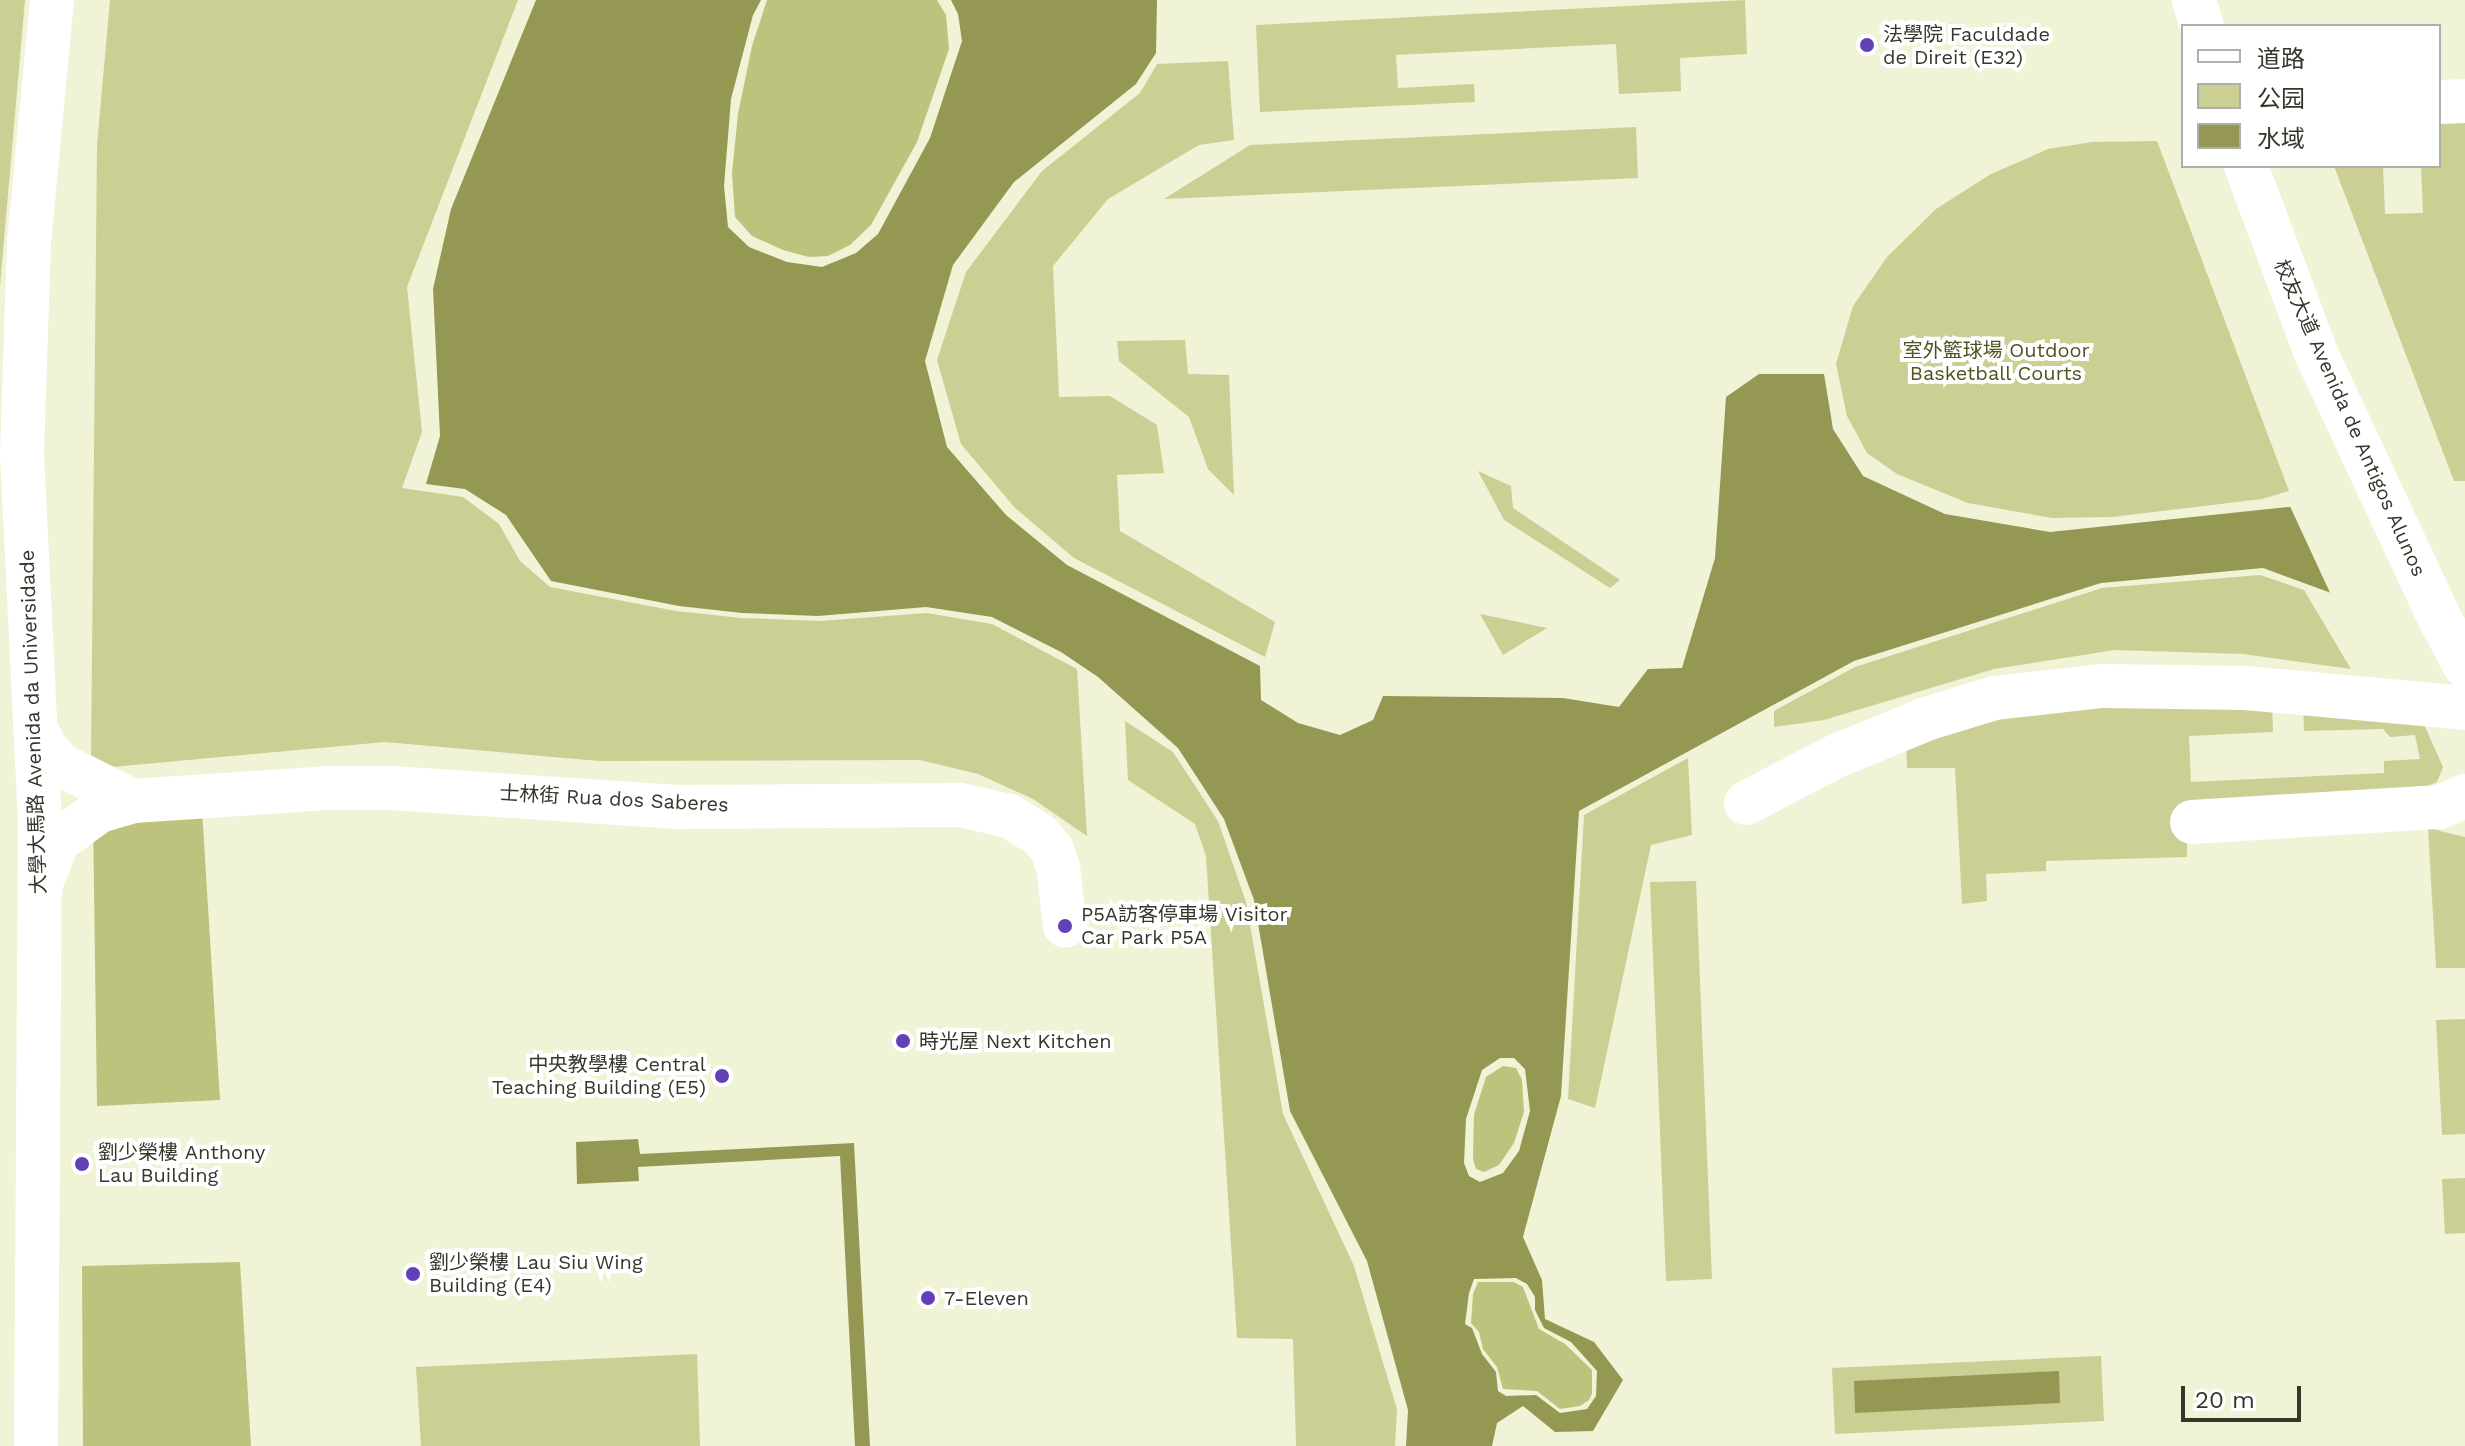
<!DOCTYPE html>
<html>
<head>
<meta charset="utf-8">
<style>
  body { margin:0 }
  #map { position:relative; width:2465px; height:1446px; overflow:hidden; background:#f0f3d5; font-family:"Work Sans","Noto Sans SC",sans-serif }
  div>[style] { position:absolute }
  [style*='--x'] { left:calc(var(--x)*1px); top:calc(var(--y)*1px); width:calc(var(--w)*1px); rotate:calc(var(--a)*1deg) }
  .green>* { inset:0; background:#cbcf94 }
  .forest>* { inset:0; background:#bdc27c }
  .water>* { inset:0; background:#949853 }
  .pier>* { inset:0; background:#f0f3d5 }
  .minor>* { height:44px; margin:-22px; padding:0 22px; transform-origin:22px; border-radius:22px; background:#fff }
  .major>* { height:44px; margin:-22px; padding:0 22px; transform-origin:22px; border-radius:22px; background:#fff }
  .dots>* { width:22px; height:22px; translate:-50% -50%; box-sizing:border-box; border:4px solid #fff; border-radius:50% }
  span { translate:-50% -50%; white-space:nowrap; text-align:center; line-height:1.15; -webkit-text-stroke:8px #fff; paint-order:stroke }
  .poi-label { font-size:20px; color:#36372b }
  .left { translate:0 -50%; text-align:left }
  .right { translate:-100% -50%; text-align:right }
  .park-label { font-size:20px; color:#51531f }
  .street-label { font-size:20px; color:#36372b }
  .legend { position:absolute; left:2181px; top:24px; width:260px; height:144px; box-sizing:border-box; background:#fff; border:2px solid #afafaa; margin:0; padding:10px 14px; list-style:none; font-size:24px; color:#36372b }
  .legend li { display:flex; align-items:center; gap:16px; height:40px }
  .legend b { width:40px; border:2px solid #afafaa }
  .scale { position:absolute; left:2181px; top:1386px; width:120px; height:36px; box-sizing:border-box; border:4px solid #36372b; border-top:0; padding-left:10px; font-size:24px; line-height:28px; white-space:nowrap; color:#36372b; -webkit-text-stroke:6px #fff; paint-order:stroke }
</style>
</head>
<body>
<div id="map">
  <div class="green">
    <div style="clip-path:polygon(0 0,25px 0,0 286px)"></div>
    <div style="clip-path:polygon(110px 0,518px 0,407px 287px,422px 432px,402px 488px,463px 497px,499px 524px,520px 561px,550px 587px,676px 611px,741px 618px,820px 621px,927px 613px,992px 624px,1077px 669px,1087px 836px,1033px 799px,978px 774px,920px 760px,599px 761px,385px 742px,112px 767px,91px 758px,97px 145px)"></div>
    <div style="clip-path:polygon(1745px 0,1747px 54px,1680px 58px,1681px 91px,1619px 94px,1616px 44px,1396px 55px,1398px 88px,1474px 84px,1475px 102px,1260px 112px,1256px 25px)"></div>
    <div style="clip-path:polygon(1228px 61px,1234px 140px,1199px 145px,1108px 199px,1053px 266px,1059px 397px,1110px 396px,1157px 425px,1164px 473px,1117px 475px,1120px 531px,1275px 622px,1265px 657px,1074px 558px,1015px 508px,961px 444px,937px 360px,966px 272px,1042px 171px,1140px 93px,1157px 64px)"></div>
    <div style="clip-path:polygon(2465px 122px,2465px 481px,2454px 481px,2334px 166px,2383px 166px,2385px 214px,2423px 213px,2421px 166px,2439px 166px,2439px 123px)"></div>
    <div style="clip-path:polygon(1636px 127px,1638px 178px,1164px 199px,1250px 145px)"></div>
    <div style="clip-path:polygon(2157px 141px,2289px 491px,2262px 499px,2112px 517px,2052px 518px,1968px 503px,1897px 474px,1867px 453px,1847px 416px,1836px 364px,1853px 306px,1887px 257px,1936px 209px,1991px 174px,2048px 149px,2092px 142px)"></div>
    <div style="clip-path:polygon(1185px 340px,1188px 374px,1229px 375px,1234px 495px,1208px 469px,1189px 417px,1119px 361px,1117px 341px)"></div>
    <div style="clip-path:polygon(1478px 471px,1511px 486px,1513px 508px,1620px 580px,1610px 588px,1504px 520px)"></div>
    <div style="clip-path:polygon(2260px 575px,2304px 590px,2351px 669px,2243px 654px,2115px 650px,1994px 669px,1824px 720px,1774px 727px,1774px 711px,1855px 667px,2102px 588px)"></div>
    <div style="clip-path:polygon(1480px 614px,1547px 628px,1503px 655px)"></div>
    <div style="clip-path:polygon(2272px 701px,2273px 732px,2189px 736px,2191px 782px,2384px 773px,2384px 761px,2420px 759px,2415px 735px,2390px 737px,2383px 729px,2304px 731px,2303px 703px,2422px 720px,2443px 767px,2437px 782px,2415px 792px,2187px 808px,2187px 857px,2046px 861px,2046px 871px,1986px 874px,1987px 901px,1962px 904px,1955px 768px,1907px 768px,1906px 742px,1999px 712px)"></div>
    <div style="clip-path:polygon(1125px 721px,1173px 752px,1218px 821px,1246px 902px,1283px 1114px,1354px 1266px,1397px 1409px,1395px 1446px,1296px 1446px,1293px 1339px,1237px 1338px,1206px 856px,1195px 824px,1128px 780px)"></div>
    <div style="clip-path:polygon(1688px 758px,1692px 835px,1651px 845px,1595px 1108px,1568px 1099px,1584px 815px)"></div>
    <div style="clip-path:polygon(2428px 828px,2465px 837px,2465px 968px,2436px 968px)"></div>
    <div style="clip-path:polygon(1696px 881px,1712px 1279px,1666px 1281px,1650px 882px)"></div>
    <div style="clip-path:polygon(2465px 1019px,2465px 1134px,2442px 1135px,2436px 1020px)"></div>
    <div style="clip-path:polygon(2465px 1178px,2465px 1233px,2445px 1234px,2442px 1179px)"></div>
    <div style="clip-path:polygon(697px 1354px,700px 1446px,421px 1446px,416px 1367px)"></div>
    <div style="clip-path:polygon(2101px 1356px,2104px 1421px,1835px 1434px,1832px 1368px)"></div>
  </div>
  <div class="forest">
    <div style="clip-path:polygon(767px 0,937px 0,946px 15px,949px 49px,917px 142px,871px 225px,850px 245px,828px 256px,809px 257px,783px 250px,752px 236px,735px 217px,732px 173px,738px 114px,752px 46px)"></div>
    <div style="clip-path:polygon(202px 810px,220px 1100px,97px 1106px,93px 815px)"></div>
    <div style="clip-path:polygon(1503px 1066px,1516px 1068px,1522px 1080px,1524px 1112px,1514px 1143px,1499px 1165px,1484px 1172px,1476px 1169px,1473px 1159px,1474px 1115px,1486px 1077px)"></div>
    <div style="clip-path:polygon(240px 1262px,251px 1446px,83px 1446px,82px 1266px)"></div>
    <div style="clip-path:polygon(1478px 1282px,1514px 1282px,1523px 1287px,1539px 1329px,1565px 1344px,1592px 1370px,1592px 1394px,1589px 1400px,1580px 1406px,1560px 1409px,1537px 1391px,1503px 1389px,1497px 1367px,1483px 1349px,1479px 1332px,1471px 1323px,1473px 1294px)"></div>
  </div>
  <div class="water">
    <div style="clip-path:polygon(evenodd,536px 0,761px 0,753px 15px,731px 99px,724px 186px,728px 227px,749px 247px,787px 262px,822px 267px,856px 253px,878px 234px,930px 138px,962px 41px,958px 14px,951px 0,1157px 0,1156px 53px,1136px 84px,1014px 182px,953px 265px,925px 361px,947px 447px,1006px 515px,1067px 565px,1260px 666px,1261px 700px,1298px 723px,1340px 735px,1373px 720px,1383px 696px,1563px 698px,1619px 707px,1648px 669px,1682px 668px,1715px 558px,1726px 397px,1759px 374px,1824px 374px,1833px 429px,1863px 476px,1945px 514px,2050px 532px,2326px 503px,2364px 605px,2263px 568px,2101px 583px,1854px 661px,1579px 811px,1561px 1096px,1523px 1237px,1542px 1280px,1545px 1319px,1594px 1342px,1623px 1380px,1593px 1431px,1555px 1432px,1523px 1406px,1497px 1423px,1492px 1446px,1406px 1446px,1408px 1410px,1367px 1261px,1290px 1111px,1254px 900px,1224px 819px,1178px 748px,1098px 677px,1061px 652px,992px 617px,926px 607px,818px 616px,742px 613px,679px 606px,551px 581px,506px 515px,465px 489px,426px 484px,440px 436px,433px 289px,451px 209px,536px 0,1500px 1058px,1514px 1058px,1525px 1069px,1530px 1111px,1519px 1151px,1503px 1173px,1480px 1182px,1469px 1176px,1464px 1163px,1466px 1119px,1482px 1070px,1500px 1058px,536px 0,1516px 1278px,1527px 1284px,1535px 1297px,1535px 1310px,1544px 1328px,1571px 1342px,1597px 1371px,1596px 1396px,1587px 1409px,1560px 1413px,1536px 1395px,1506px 1396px,1498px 1391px,1496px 1372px,1482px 1354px,1472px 1328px,1465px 1324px,1469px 1293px,1474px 1279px,1516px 1278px)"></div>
    <div style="clip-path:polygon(638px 1139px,640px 1154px,854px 1143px,870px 1446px,855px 1446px,840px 1156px,638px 1167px,639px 1181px,577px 1184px,576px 1142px)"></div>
    <div style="clip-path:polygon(2059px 1371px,2060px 1403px,1855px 1413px,1854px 1381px)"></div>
  </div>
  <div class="pier">
    <div style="clip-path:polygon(2465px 489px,2465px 608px,2364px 609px,2332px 597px,2288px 502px,2384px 491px)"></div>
  </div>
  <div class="minor">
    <div style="--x:2194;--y:0;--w:27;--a:73"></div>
    <div style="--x:2439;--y:102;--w:26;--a:-2"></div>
    <div style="--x:2246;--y:166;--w:197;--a:69.5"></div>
    <div style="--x:2315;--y:351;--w:287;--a:65"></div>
    <div style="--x:2436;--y:611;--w:62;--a:62.2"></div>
    <div style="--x:35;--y:727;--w:25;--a:63"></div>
    <div style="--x:46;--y:749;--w:22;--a:47"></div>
    <div style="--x:61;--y:765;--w:80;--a:26.6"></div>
    <div style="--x:1746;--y:803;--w:99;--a:-27.6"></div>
    <div style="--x:1834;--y:757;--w:100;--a:-22.4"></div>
    <div style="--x:1926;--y:719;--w:72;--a:-16.9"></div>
    <div style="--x:1995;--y:698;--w:108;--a:-6.4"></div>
    <div style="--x:2102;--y:686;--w:144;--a:0.8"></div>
    <div style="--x:2246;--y:688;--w:220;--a:5.2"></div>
    <div style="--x:2192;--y:822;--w:248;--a:-3.5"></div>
    <div style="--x:2440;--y:807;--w:27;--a:-24"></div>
    <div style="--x:40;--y:886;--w:48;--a:-68.2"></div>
    <div style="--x:58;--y:841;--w:51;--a:-36.2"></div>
    <div style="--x:99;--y:811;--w:35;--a:-16"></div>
    <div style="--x:133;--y:801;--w:198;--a:-3.8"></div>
    <div style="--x:331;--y:788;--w:61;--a:0"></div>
    <div style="--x:392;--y:788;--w:290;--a:3.8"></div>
    <div style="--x:681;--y:807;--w:279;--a:-0.4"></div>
    <div style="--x:960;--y:805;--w:50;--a:12.7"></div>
    <div style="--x:1009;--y:816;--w:36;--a:32"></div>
    <div style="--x:1040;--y:835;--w:19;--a:51"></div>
    <div style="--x:1052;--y:850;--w:18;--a:71"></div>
    <div style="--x:1058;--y:867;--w:59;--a:83.2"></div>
  </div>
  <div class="major">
    <div style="--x:36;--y:1446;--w:624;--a:-89.63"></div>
    <div style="--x:40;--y:822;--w:369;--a:-92.8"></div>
    <div style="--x:22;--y:453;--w:210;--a:-88.1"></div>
    <div style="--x:29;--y:243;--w:244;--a:-84.6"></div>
  </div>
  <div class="dots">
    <div style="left:1867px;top:45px;background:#633fb8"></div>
    <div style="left:1065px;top:926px;background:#633fb8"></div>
    <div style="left:903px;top:1041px;background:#633fb8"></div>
    <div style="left:722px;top:1076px;background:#633fb8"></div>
    <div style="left:82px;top:1164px;background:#633fb8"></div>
    <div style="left:413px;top:1274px;background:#633fb8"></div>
    <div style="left:928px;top:1298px;background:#633fb8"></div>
  </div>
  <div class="poi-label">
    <span class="left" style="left:1883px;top:46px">法學院 Faculdade<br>de Direit (E32)</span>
    <span class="left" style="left:1081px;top:926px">P5A訪客停車場 Visitor<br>Car Park P5A</span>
    <span class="left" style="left:919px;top:1041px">時光屋 Next Kitchen</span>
    <span class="right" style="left:706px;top:1076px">中央教學樓 Central<br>Teaching Building (E5)</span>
    <span class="left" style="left:98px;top:1164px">劉少榮樓 Anthony<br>Lau Building</span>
    <span class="left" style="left:429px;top:1274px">劉少榮樓 Lau Siu Wing<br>Building (E4)</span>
    <span class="left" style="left:944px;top:1298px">7-Eleven</span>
  </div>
  <div class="park-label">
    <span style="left:1996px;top:362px">室外籃球場 Outdoor<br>Basketball Courts</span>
  </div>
  <div class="street-label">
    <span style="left:2350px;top:418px;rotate:66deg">校友大道 Avenida de Antigos Alunos</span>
    <span style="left:33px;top:722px;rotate:-92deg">大學大馬路 Avenida da Universidade</span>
    <span style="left:614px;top:799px;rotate:3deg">士林街 Rua dos Saberes</span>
  </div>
  <ul class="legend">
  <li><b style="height:10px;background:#fff"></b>道路</li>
  <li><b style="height:22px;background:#cbcf94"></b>公园</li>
  <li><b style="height:22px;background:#949853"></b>水域</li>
  </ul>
  <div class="scale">20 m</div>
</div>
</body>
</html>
